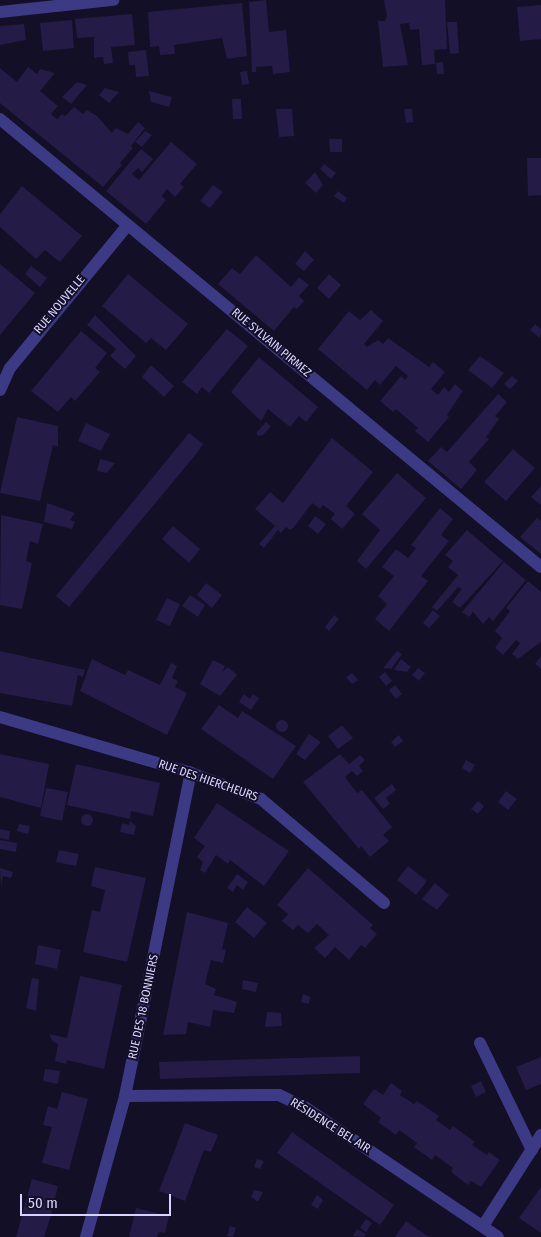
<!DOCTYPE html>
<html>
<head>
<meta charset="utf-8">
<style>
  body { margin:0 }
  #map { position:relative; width:541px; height:1237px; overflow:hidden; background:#130f26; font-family:"Fira Sans Condensed",sans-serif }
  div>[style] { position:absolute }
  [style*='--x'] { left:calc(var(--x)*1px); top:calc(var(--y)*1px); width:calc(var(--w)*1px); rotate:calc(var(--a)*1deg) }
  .building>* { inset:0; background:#241b47 }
  .round { border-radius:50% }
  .minor>* { height:12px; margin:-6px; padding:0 6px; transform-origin:6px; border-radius:6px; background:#3d3a85 }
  span { translate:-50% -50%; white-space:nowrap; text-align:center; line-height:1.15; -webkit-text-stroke:4px #130f26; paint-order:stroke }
  .street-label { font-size:12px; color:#d9d4ff }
  .scale { position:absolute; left:20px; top:1194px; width:151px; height:22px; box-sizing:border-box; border:2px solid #d9d4ff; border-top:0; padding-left:6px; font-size:15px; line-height:18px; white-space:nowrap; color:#d9d4ff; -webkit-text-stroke:4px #130f26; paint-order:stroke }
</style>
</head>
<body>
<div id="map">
  <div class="building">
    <div style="clip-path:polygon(266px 0,269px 32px,286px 30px,290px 72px,273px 74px,272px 66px,256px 67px,256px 72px,252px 72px,249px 2px)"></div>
    <div style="clip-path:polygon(384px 0,445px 0,447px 49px,434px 50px,435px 64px,422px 65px,419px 29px,410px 30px,409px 23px,400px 24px,408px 65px,383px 67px,378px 21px,385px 21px,387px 16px)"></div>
    <div style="clip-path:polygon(242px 3px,247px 56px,227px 59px,222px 38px,174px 45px,175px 54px,160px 55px,159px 46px,150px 47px,148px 12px)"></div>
    <div style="clip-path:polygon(541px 5px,541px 39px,520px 41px,517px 7px)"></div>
    <div style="clip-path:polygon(132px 14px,135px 45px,111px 47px,113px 63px,104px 64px,103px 57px,94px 58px,94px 37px,77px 38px,75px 19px)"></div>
    <div style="clip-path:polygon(72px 20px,74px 48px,43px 51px,40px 23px)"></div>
    <div style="clip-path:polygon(447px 22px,457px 22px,459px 53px,450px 54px)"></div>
    <div style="clip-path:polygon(24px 24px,26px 40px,0 45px,0 26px)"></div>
    <div style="clip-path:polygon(146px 50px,149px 76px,136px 77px,135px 65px,129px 65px,128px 52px)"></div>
    <div style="clip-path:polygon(443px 62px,444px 74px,437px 74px,436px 63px)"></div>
    <div style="clip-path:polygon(28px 67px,37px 74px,40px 69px,55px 73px,40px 91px,58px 106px,51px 114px,57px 119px,62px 114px,65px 116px,74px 107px,83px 114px,87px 110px,97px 116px,112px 133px,116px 128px,128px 134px,138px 122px,145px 128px,131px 146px,133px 148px,120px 163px,122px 165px,103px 187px,0 103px,0 68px,17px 82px)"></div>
    <div style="clip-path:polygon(247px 71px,249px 84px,242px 85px,240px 72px)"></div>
    <div style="clip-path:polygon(77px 82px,87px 85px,71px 104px,62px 97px)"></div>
    <div style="clip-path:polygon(105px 88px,119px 92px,109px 103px,99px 95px)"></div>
    <div style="clip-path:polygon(149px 91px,172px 97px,169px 107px,151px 102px)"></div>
    <div style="clip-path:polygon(232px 99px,241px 99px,242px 119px,233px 119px)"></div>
    <div style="clip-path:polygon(276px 109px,292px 109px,294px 136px,279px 137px)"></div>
    <div style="clip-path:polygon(404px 109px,412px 109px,413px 122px,406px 123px)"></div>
    <div style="clip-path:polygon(145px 131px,152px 135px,142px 147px,135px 142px)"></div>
    <div style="clip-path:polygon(329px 139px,342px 139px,342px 152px,330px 152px)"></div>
    <div style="clip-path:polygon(171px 142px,197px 164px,180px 184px,184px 187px,175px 197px,167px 189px,162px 196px,166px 200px,146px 224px,106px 191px,141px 149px,153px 159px,142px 172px,138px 168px,132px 174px,139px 180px)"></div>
    <div style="clip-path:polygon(527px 158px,541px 158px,541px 195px,528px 196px)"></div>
    <div style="clip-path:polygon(324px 164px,336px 173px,331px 179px,320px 169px)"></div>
    <div style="clip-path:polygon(315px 172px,323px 185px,316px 193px,305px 183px)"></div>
    <div style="clip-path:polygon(213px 185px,223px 192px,210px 208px,200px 201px)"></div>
    <div style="clip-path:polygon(22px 186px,82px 236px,60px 262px,45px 250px,36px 259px,0 227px,0 214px)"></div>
    <div style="clip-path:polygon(338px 191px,347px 198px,344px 203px,334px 196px)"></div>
    <div style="clip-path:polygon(305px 251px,314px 260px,304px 271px,295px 264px)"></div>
    <div style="clip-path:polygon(256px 255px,291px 287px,299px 277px,309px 285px,299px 296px,304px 301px,297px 309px,294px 307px,274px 331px,218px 284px,232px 268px,240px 274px)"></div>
    <div style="clip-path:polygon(0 264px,35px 293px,0 335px)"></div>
    <div style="clip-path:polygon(31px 266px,47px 278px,40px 287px,25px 274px)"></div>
    <div style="clip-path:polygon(128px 274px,188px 324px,166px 350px,151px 338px,146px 343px,102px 306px)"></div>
    <div style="clip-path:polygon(329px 274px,341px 285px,329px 299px,317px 288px)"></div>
    <div style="clip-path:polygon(371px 310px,383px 321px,364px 344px,367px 347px,378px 340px,383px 344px,388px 338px,429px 367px,433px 362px,445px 372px,431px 389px,438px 395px,444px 387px,449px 392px,455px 384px,463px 391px,447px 415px,449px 417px,428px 442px,415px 431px,418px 428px,396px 409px,393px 412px,380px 401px,401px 376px,405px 380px,408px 376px,396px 366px,380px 385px,375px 380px,367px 390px,318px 349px,349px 311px,360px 320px)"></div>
    <div style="clip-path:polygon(95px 315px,136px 356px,125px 369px,110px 356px,116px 349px,87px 325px)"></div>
    <div style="clip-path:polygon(535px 324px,541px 329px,540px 338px,530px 330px)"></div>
    <div style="clip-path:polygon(227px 329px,248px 346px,209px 393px,202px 387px,197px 394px,182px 382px)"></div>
    <div style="clip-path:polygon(81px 331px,107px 353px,95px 368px,100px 372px,75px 401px,71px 397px,58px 412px,31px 391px)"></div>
    <div style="clip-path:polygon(480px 356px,504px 373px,492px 388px,468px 370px)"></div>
    <div style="clip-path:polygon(259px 357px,318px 407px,306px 422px,299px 416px,290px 427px,268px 409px,261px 421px,231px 392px)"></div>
    <div style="clip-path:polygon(151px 365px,174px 386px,164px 397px,142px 377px)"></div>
    <div style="clip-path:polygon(512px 376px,518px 381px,510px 389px,504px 384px)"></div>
    <div style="clip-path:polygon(498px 394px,507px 402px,495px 416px,499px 419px,486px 437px,489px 439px,469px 462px,477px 470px,461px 489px,428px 461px,441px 447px,447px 452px)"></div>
    <div style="clip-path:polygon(17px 417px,58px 426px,58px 447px,53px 445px,40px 501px,0 493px)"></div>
    <div style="clip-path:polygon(266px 422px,271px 426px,263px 435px,258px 436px,256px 433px)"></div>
    <div style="clip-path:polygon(86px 423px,110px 434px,101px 451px,78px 441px)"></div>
    <div style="clip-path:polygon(189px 433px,203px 444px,197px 453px,69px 607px,56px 596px)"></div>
    <div style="clip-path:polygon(332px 438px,373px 472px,346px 506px,355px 514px,342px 529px,331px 519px,335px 514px,330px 510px,323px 505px,320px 509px,312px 503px,294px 527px,290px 530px,286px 527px,281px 533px,278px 530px,264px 548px,259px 544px,275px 526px,255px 509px,270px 492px,283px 503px)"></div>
    <div style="clip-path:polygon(513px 449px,535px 468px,506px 501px,484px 482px)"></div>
    <div style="clip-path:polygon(100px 459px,115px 463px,107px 473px,97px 471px)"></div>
    <div style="clip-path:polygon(397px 473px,426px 498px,366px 569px,357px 561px,380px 530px,362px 514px)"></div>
    <div style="clip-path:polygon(541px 486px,541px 505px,531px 497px)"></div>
    <div style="clip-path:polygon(47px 503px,75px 513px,70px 520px,75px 522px,72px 529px,44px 522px)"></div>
    <div style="clip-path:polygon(440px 508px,453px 519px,441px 535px,449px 541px,421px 576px,428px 581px,389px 631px,375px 619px,387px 604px,378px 596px,394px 576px,382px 567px,396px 549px,408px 558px,416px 548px,411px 545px)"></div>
    <div style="clip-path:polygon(1px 515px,43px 524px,38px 544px,30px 541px,26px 561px,32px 563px,22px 609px,0 605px)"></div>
    <div style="clip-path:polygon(315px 516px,326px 524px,318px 534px,308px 526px)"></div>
    <div style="clip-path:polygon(537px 518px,541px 521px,541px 554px,520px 537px)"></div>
    <div style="clip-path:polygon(173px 526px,200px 549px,189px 563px,162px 539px)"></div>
    <div style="clip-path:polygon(467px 530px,503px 561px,460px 608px,452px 602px,462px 589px,458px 587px,437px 611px,432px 607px,458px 575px,448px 567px,453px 561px,445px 555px)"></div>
    <div style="clip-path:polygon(504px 562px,526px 580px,493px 621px,489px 617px,483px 624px,473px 612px,469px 617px,462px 612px)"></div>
    <div style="clip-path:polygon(528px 581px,541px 592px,541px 642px,518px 659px,512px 654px,520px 643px,516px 640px,503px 655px,495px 648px,502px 638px,495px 631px,510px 611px,506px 608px)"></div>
    <div style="clip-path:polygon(206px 583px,222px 595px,212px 608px,197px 595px)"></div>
    <div style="clip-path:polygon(190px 595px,205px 605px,198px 617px,182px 606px)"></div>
    <div style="clip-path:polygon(167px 598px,180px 604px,170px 626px,156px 620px)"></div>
    <div style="clip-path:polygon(433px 610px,440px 616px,429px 628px,423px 623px)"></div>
    <div style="clip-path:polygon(334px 615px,339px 619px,329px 631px,325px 627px)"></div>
    <div style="clip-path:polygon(0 651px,85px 670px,83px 677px,78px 675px,72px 706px,0 693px)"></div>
    <div style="clip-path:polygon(397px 651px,402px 654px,391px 669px,383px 668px)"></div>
    <div style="clip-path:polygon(541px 656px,541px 669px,535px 664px)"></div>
    <div style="clip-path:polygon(92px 659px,125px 675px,128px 670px,160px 685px,171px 663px,177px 666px,172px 678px,178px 681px,175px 687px,187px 693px,167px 735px,80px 691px)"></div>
    <div style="clip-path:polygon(401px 659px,411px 667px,407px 672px,394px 670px)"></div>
    <div style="clip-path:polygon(213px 660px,225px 666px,222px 672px,228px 667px,237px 675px,220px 696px,200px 684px)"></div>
    <div style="clip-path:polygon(418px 668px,425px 673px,419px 681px,412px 675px)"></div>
    <div style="clip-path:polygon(385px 672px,392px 681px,386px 686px,379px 677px)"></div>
    <div style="clip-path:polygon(352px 673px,358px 680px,352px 684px,346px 677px)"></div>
    <div style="clip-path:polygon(395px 685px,402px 694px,396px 699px,389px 690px)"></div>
    <div style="clip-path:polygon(244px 694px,250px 699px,253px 694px,259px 698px,251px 710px,239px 702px)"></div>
    <div style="clip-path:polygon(219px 705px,238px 718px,242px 711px,296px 746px,273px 779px,201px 729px)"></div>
    <div class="round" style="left:276px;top:720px;width:12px;height:12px"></div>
    <div style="clip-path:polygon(342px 725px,353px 738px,338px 749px,328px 736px)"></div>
    <div style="clip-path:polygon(309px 734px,321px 742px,305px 760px,296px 754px)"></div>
    <div style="clip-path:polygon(399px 735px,403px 741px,395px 747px,391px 742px)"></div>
    <div style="clip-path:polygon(0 754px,49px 764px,41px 808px,0 797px)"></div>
    <div style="clip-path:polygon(340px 754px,349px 764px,360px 755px,365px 760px,359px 766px,363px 771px,357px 776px,352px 771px,345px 777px,357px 793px,362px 790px,392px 827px,383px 835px,389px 841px,370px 857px,361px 846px,359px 849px,303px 782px)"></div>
    <div style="clip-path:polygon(466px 760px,475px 765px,470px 773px,462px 768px)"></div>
    <div style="clip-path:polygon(76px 764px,160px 783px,153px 816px,131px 811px,130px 819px,67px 805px)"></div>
    <div style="clip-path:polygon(392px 784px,396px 790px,386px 798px,390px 804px,383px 809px,374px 798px)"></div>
    <div style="clip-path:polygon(46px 788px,68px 792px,62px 821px,40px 816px)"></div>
    <div style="clip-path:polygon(506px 791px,517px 799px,508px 810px,498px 802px)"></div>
    <div style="clip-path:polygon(478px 801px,484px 806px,478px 814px,471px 809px)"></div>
    <div style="clip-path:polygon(217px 803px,289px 851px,264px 886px,230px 860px,228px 864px,216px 855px,205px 873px,200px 870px,203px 862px,197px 857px,205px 846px,194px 838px)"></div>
    <div class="round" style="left:81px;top:814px;width:12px;height:12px"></div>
    <div style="clip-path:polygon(130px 821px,136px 826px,134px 835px,120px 832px,122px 823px,129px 825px)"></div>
    <div style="clip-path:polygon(19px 824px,30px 826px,28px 834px,17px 831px)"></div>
    <div style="clip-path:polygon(0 829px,10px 831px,9px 840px,0 838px)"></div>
    <div style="clip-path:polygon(0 840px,17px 843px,16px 852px,0 849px)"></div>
    <div style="clip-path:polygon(59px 850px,79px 854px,76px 866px,56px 862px)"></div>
    <div style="clip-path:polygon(408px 866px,427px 881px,416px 895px,397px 880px)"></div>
    <div style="clip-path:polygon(95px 867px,146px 878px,127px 962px,83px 952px,92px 910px,100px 912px,105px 890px,91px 886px)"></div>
    <div style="clip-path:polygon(0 868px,13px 872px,11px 878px,3px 876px,1px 886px)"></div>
    <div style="clip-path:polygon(308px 868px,373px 925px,370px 928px,377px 934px,365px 948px,361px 945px,349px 960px,335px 947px,325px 958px,314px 948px,329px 935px,317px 924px,308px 933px,298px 925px,293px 930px,282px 921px,288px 914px,277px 905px)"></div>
    <div style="clip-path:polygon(237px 874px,248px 882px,243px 890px,237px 885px,233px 892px,227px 888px)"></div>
    <div style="clip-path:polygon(435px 883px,449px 895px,437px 910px,422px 899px)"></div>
    <div style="clip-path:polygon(247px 907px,267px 923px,254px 938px,235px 922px)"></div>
    <div style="clip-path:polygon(187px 912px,228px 923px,222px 949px,226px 950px,223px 963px,211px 960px,205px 984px,216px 989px,214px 995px,237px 1002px,234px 1013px,213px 1010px,210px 1027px,188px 1022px,186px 1034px,163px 1035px)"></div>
    <div style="clip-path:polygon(38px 945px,61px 950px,57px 969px,35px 964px)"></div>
    <div style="clip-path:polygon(80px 976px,122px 985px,104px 1069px,67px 1060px,66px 1064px,55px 1061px,58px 1044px,53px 1042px,49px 1034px,67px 1038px)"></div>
    <div style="clip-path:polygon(32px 978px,39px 979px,36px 1011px,26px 1008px)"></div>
    <div style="clip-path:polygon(243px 980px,258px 983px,256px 992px,242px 989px)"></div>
    <div style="clip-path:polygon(303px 994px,310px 997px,309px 1004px,301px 1002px)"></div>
    <div style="clip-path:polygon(267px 1012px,281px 1013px,282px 1026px,265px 1027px)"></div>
    <div style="clip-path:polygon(360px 1056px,360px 1073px,160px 1079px,159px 1062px)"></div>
    <div style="clip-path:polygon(541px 1057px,541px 1084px,526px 1090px,516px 1067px)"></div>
    <div style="clip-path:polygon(45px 1069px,60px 1071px,58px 1084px,43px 1081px)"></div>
    <div style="clip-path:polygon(481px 1081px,486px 1092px,476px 1097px,471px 1086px)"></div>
    <div style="clip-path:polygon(391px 1083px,402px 1091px,400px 1095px,414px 1104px,417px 1101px,439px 1116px,436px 1120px,450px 1130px,453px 1126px,475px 1142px,472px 1145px,487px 1155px,489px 1152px,500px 1160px,481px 1187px,471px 1181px,468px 1185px,451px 1172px,453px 1168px,435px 1155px,432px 1160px,414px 1147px,417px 1143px,399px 1130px,396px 1135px,378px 1122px,381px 1118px,363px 1104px,374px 1089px,383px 1095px)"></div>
    <div style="clip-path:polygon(62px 1092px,88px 1099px,69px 1170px,42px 1163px,52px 1127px,43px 1125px,48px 1106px,57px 1109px)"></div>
    <div style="clip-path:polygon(185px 1123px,218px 1135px,211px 1152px,204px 1150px,185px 1201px,159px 1191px)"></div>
    <div style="clip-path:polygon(292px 1132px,394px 1205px,380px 1225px,277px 1153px)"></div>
    <div style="clip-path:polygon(257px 1159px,264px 1161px,260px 1169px,254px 1167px)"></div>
    <div style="clip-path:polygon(32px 1179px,58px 1186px,51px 1215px,44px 1237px,16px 1237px)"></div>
    <div style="clip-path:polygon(541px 1187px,541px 1233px,519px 1218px)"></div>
    <div style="clip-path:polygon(254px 1190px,263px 1192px,258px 1202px,251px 1197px)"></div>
    <div style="clip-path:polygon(317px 1195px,323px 1200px,318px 1209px,311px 1205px)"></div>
    <div style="clip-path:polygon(136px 1208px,169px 1216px,165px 1233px,159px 1232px,157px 1237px,129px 1237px)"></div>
    <div style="clip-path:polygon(366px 1219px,372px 1223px,366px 1232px,360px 1228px)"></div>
    <div style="clip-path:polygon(406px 1221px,426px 1235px,430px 1237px,395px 1237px)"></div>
    <div style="clip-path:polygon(230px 1226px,236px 1228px,233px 1237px,227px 1236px)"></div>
    <div style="clip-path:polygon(357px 1229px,366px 1234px,364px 1237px,353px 1236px)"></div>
  </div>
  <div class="minor">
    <div style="--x:0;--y:12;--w:114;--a:-6.1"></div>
    <div style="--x:0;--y:119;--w:702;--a:39.63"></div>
    <div style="--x:0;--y:390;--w:24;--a:-66"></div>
    <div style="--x:10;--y:368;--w:185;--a:-50.5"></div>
    <div style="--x:0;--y:717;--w:199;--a:16.3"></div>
    <div style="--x:191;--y:773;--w:75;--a:20.4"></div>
    <div style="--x:261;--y:799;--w:161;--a:40.2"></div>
    <div style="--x:480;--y:1043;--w:119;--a:64.1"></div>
    <div style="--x:125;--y:1096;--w:154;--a:-0.4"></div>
    <div style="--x:279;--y:1095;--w:30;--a:26"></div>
    <div style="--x:306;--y:1108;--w:231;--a:33.9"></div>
    <div style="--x:483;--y:1226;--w:108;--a:-57.5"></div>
    <div style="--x:86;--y:1237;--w:146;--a:-74.5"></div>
    <div style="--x:125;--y:1096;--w:330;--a:-78.5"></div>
  </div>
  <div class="street-label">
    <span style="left:60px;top:305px;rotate:-50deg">RUE NOUVELLE</span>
    <span style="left:271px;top:343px;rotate:40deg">RUE SYLVAIN PIRMEZ</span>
    <span style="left:208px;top:781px;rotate:19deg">RUE DES HIERCHEURS</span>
    <span style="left:144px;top:1007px;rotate:-78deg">RUE DES 18 BONNIERS</span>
    <span style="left:330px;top:1126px;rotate:32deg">RÉSIDENCE BEL AIR</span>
  </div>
  <div class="scale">50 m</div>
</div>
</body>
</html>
